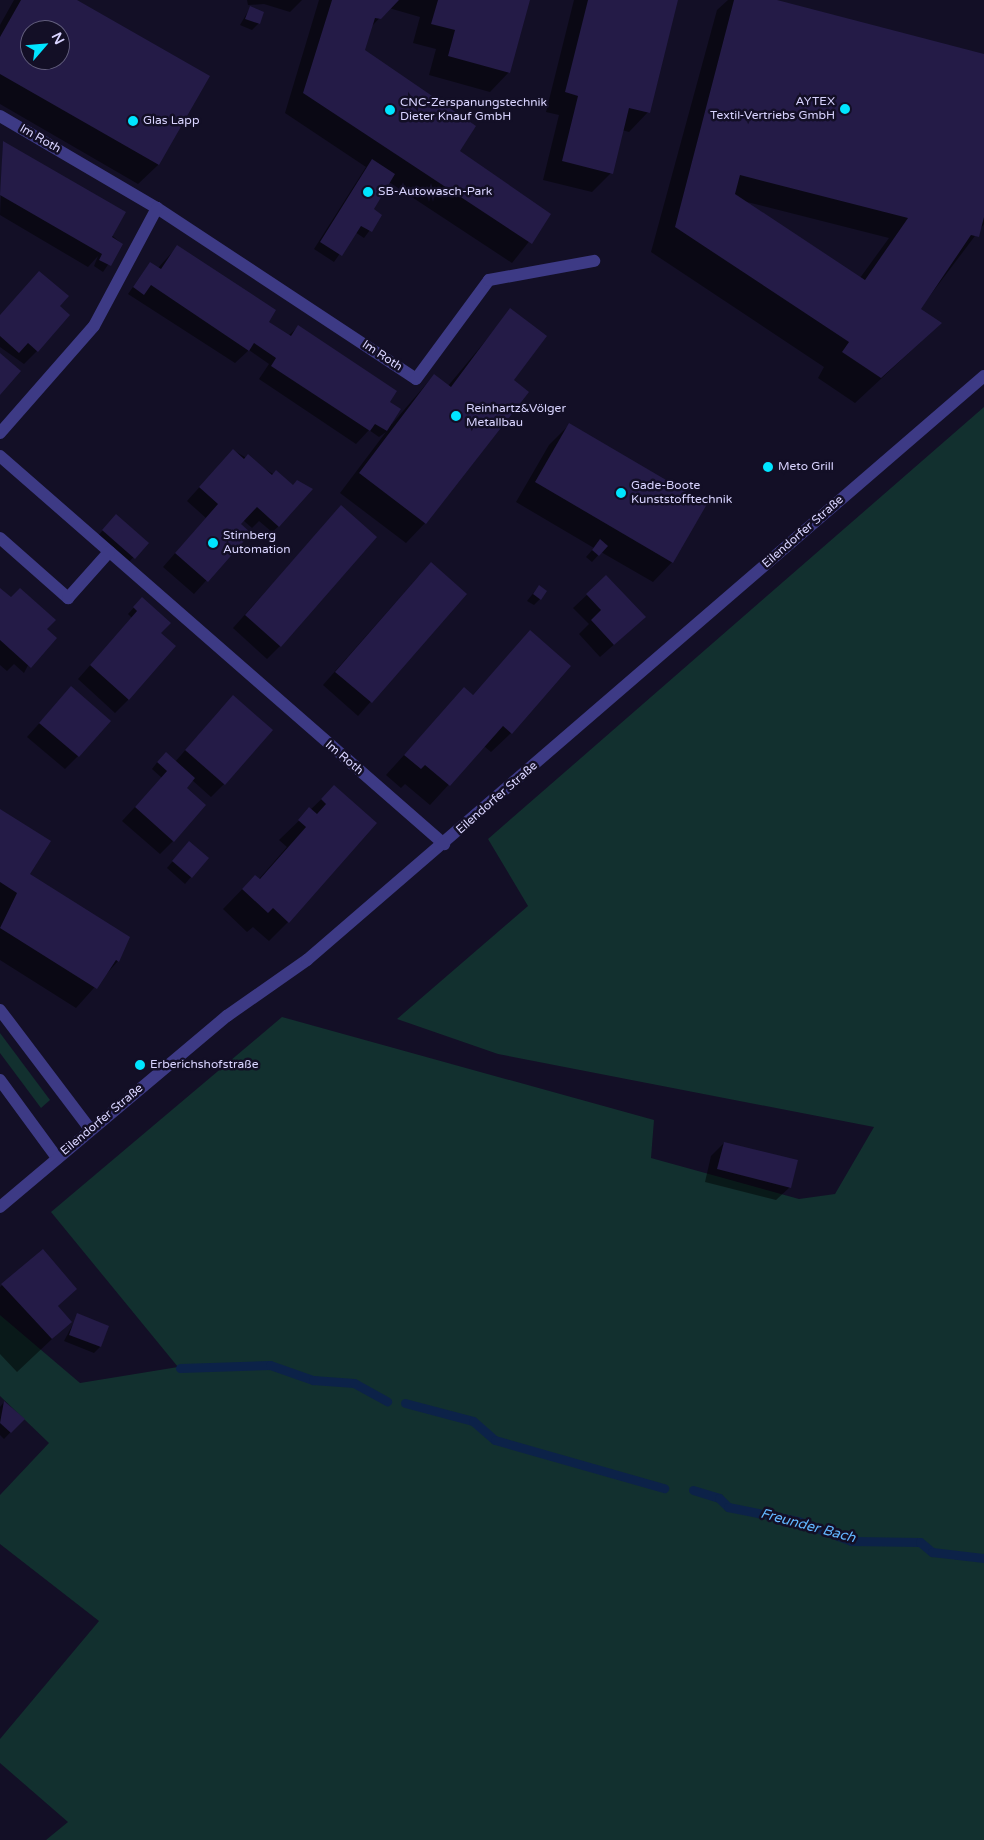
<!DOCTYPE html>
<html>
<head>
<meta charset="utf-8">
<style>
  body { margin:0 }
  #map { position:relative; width:984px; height:1840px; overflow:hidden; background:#130f26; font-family:"Varela Round",sans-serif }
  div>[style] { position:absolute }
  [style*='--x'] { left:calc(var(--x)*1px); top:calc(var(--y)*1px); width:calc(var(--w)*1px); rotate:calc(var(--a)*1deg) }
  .green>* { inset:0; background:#12302f }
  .shadow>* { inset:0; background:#0007 }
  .stream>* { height:9px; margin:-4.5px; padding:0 4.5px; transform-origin:4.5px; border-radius:4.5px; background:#0c2248 }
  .building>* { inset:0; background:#241b47 }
  .minor>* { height:12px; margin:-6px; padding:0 6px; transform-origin:6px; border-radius:6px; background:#3d3a85 }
  .tertiary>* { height:12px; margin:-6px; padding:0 6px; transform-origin:6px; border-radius:6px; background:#3d3a85 }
  .dots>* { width:14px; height:14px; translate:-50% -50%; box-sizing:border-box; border:2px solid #130f26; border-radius:50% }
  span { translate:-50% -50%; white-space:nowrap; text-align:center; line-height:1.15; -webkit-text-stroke:5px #130f26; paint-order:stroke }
  .poi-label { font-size:12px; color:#d9d4ff }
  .right { translate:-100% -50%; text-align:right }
  .left { translate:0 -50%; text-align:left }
  .street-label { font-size:12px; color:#d9d4ff }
  .water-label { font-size:14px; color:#62b6ff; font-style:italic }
  .north { position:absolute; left:20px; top:20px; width:50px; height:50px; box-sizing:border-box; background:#130f26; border:1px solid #625e7d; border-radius:50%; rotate:63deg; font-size:14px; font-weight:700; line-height:20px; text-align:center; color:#d9d4ff }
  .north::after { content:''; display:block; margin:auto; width:18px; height:22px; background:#00e5ff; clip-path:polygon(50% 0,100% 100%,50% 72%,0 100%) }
</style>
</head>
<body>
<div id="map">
  <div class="green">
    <div style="clip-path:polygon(984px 407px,984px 1840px,46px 1840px,68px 1822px,0 1763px,0 1739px,99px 1621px,0 1544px,0 1495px,49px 1443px,0 1396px,0 1315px,80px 1383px,178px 1367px,51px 1212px,282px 1017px,654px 1120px,651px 1158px,799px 1199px,835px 1194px,874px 1127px,498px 1054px,397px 1019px,528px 906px,488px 839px)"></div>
    <div style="clip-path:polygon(0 1033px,50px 1100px,41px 1108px,0 1053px)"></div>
  </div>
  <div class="shadow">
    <div style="clip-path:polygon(evenodd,14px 0,75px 0,208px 77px,158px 165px,138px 184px,0 104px,0 25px,14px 0,30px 30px,60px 30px,60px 60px,30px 60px,30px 30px)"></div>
    <div style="clip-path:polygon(247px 0,302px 0,290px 12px,264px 4px,248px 5px)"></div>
    <div style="clip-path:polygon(319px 0,528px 0,509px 72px,490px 92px,429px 75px,436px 49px,413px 43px,420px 17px,389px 8px,371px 27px,364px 51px,458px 151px,550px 215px,512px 263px,389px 182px,372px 210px,381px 215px,364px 238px,355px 232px,334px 262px,314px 249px,366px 167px,285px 113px)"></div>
    <div style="clip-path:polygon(574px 0,677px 0,648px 112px,629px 132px,622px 130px,611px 173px,592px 192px,543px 180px,559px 115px,546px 112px)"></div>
    <div style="clip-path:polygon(evenodd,728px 0,772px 0,984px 55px,984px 224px,919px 310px,940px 324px,855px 403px,818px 378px,824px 367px,651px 252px,717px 10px,728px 0,743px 201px,889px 238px,860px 278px,743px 201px)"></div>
    <div style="clip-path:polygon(250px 8px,259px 23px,252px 30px,240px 25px)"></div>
    <div style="clip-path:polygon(3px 143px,122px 244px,103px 272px,94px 266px,98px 256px,88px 267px,0 215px)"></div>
    <div style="clip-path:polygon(177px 247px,267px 322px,288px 336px,298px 327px,385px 407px,392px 424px,434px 375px,448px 386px,511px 310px,512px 381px,425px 523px,406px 543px,340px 493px,386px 432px,379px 437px,369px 430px,356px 444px,259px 379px,269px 364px,249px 350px,235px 363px,128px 294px,150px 263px,158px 268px)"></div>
    <div style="clip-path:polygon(59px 306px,37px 351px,24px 364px,0 347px,0 315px)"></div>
    <div style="clip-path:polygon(569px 425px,672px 562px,653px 582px,601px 552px,592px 562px,586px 557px,594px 548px,516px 502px,549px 445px)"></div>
    <div style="clip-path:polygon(233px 450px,293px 486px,279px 526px,272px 532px,259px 521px,252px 528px,243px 520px,239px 524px,249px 533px,194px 594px,163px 567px,206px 518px,187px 501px)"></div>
    <div style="clip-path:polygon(341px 507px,280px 646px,267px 659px,233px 628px)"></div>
    <div style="clip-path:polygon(110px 522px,147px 543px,127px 564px,97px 537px)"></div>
    <div style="clip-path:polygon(418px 577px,466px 594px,358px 716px,323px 685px)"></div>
    <div style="clip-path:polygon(606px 577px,645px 617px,600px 657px,579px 634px,589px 624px,573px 608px)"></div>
    <div style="clip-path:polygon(539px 586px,540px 599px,534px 605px,527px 601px)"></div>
    <div style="clip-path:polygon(0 589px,46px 630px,24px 673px,14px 664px,7px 671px,0 665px)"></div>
    <div style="clip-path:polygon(142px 599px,160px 633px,128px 700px,115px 713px,78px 679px,132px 618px,128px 614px)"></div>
    <div style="clip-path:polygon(530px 632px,511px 733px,491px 752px,484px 746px,430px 805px,405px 784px,401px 788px,386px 775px,464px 689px,472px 696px)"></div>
    <div style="clip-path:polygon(71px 688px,78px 756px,65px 769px,27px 737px)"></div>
    <div style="clip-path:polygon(220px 710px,224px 784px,211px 797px,192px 780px,185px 788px,173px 841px,160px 854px,122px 821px,162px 778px,152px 769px,159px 760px,175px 762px)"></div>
    <div style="clip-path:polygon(334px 787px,288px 922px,269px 941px,253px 927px,247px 932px,223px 909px,255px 876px,259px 879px,287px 847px,279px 840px)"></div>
    <div style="clip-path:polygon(0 810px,28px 874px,118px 961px,76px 1008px,0 960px)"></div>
    <div style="clip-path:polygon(183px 849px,207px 858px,185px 884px,167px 868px)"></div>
    <div style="clip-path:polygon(724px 1143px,790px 1187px,776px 1200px,705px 1182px,711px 1156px)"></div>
    <div style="clip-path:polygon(42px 1251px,75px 1289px,57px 1307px,70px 1322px,17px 1372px,0 1354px,0 1287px)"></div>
    <div style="clip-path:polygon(78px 1315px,100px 1347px,94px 1353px,64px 1341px)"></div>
    <div style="clip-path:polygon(4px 1402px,23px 1419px,4px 1439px,0 1435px,0 1407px)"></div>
  </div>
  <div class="stream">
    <div style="--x:180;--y:1368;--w:90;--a:-1.9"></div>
    <div style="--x:270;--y:1365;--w:46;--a:19.2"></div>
    <div style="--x:313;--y:1380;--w:41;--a:4.2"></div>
    <div style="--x:354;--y:1383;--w:38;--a:29"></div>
    <div style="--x:405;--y:1403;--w:70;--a:14.8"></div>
    <div style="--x:473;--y:1421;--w:29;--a:41"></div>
    <div style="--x:495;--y:1440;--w:176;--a:15.9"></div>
    <div style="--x:693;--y:1490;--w:27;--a:17"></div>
    <div style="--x:719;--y:1498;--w:13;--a:45"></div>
    <div style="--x:728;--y:1507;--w:71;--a:11.3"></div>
    <div style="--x:798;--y:1521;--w:57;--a:20.7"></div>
    <div style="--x:851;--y:1541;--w:69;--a:0.8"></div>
    <div style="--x:920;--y:1542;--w:16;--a:40"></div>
    <div style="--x:932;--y:1552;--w:52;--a:6.6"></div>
  </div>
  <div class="building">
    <div style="clip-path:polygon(evenodd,21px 0,77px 0,210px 76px,159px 165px,0 74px,0 37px,21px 0,30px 30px,60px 30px,60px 60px,30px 60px,30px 30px)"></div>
    <div style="clip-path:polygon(332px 0,399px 0,381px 19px,375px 18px,365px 50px,476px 126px,460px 151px,551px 214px,532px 244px,303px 93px)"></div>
    <div style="clip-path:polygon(438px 0,530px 0,510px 73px,448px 56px,455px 30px,431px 24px)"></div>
    <div style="clip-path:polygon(588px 0,678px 0,650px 113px,629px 108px,613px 174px,562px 161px,578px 96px,565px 92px)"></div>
    <div style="clip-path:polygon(evenodd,734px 0,777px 0,984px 54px,984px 217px,979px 237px,971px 235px,921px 309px,942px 323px,881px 378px,842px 352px,849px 342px,675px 227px,734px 0,740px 175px,908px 218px,865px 280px,735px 194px,740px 175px)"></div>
    <div style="clip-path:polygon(250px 6px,264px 12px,260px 24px,245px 19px)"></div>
    <div style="clip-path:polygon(3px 141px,126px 212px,112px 237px,123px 244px,111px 266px,99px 260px,102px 254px,0 195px)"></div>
    <div style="clip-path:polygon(372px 159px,395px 174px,374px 209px,382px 215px,372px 232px,361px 226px,342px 256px,320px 242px)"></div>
    <div style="clip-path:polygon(177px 245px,276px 310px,269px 322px,291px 336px,298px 325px,397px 391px,390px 402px,401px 409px,387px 431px,375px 424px,370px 431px,271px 366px,276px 358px,254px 343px,249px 351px,151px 285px,144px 295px,133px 287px,150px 262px,161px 269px)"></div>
    <div style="clip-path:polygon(39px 271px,69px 296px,60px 306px,70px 315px,38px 352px,28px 343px,19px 353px,0 336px,0 315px)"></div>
    <div style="clip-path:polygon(510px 308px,547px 336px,514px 380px,529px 392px,426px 524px,359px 473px,434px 374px,451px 387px)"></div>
    <div style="clip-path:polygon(0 353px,21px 371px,0 395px)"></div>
    <div style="clip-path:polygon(569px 423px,707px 504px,673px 563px,535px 482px)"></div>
    <div style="clip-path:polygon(233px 449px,244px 459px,248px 454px,272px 475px,276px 470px,293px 485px,297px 480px,313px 489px,279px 527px,257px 507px,241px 524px,251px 533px,208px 582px,175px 553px,218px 504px,199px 487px)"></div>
    <div style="clip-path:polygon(341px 505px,377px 537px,281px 647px,245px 615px)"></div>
    <div style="clip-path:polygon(116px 514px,149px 543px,135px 559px,102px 530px)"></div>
    <div style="clip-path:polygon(600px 539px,608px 546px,599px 556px,592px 550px)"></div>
    <div style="clip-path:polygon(431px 562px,467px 594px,372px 703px,335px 672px)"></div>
    <div style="clip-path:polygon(606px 575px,646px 617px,614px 645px,591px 620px,601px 610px,586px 594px)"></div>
    <div style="clip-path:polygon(539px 585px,547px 591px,541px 600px,533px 594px)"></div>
    <div style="clip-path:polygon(0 588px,11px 597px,20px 588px,56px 620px,47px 629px,57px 638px,31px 668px,0 640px)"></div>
    <div style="clip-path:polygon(142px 597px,171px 623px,161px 633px,176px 646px,129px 700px,90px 665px,137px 611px,133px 607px)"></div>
    <div style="clip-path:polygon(530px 630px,571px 666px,512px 734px,503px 726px,450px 786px,425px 765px,421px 769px,404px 755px,464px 687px,473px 695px)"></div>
    <div style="clip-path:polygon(71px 686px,111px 721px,79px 757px,39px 723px)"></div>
    <div style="clip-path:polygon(233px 695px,273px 730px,225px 785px,185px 750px)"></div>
    <div style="clip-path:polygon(166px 752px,195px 778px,187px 788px,206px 805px,174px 842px,135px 807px,167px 771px,157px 762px)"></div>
    <div style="clip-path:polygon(334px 785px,377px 823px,289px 923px,273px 908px,268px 913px,242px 889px,255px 875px,260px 879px,306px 827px,298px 820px,309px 807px,317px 814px,326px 804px,321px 799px)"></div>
    <div style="clip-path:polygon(0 809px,51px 841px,30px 874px,130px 937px,119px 962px,116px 960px,97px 989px,0 928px,17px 893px,0 882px)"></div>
    <div style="clip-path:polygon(189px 841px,209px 858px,192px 878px,172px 861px)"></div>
    <div style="clip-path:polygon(724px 1142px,798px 1160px,791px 1188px,717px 1169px)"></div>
    <div style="clip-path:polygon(43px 1249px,77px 1289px,58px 1306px,72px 1322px,52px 1339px,1px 1284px)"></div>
    <div style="clip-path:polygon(77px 1313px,109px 1326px,101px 1347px,69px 1335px)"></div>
    <div style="clip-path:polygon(4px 1401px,25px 1419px,11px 1433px,0 1423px)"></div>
  </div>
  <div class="minor">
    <div style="--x:0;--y:116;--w:182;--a:30.4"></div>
    <div style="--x:157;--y:208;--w:310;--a:33.4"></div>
    <div style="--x:416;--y:379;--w:123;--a:-53.6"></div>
    <div style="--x:489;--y:280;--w:107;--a:-10.3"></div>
    <div style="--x:0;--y:433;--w:142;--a:-48.7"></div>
    <div style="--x:94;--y:326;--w:134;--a:-61.9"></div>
    <div style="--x:0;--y:456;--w:590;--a:41.15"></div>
    <div style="--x:0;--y:538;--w:91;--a:41.4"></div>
    <div style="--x:68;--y:598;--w:62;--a:-48.3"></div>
    <div style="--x:0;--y:1010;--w:149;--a:52.9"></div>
    <div style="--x:0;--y:1080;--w:97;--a:53.8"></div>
  </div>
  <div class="tertiary">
    <div style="--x:0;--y:1207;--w:297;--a:-40.1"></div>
    <div style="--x:227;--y:1016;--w:98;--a:-35"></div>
    <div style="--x:307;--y:960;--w:894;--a:-40.78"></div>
  </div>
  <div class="dots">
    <div style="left:845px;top:109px;background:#00e5ff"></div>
    <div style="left:390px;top:110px;background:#00e5ff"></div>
    <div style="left:133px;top:121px;background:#00e5ff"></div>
    <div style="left:368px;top:192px;background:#00e5ff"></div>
    <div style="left:456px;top:416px;background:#00e5ff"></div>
    <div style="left:768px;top:467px;background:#00e5ff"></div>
    <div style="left:621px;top:493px;background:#00e5ff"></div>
    <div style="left:213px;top:543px;background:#00e5ff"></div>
    <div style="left:140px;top:1065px;background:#00e5ff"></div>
  </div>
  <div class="poi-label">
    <span class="right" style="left:835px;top:109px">AYTEX<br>Textil-Vertriebs GmbH</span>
    <span class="left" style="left:400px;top:110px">CNC-Zerspanungstechnik<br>Dieter Knauf GmbH</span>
    <span class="left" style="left:143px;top:121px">Glas Lapp</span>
    <span class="left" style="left:378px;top:192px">SB-Autowasch-Park</span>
    <span class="left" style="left:466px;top:416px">Reinhartz&amp;Völger<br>Metallbau</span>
    <span class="left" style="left:778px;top:467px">Meto Grill</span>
    <span class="left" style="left:631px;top:493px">Gade-Boote<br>Kunststofftechnik</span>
    <span class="left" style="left:223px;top:543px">Stirnberg<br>Automation</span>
    <span class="left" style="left:150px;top:1065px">Erberichshofstraße</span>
  </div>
  <div class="street-label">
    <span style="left:40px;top:139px;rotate:30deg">Im Roth</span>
    <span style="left:382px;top:356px;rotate:33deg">Im Roth</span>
    <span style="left:803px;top:532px;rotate:-41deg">Eilendorfer Straße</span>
    <span style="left:344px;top:758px;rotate:40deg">Im Roth</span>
    <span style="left:497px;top:798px;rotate:-41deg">Eilendorfer Straße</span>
    <span style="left:102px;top:1120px;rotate:-40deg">Eilendorfer Straße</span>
  </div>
  <div class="water-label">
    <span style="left:808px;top:1526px;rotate:15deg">Freunder Bach</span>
  </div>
  <div class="north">N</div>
</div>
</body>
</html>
